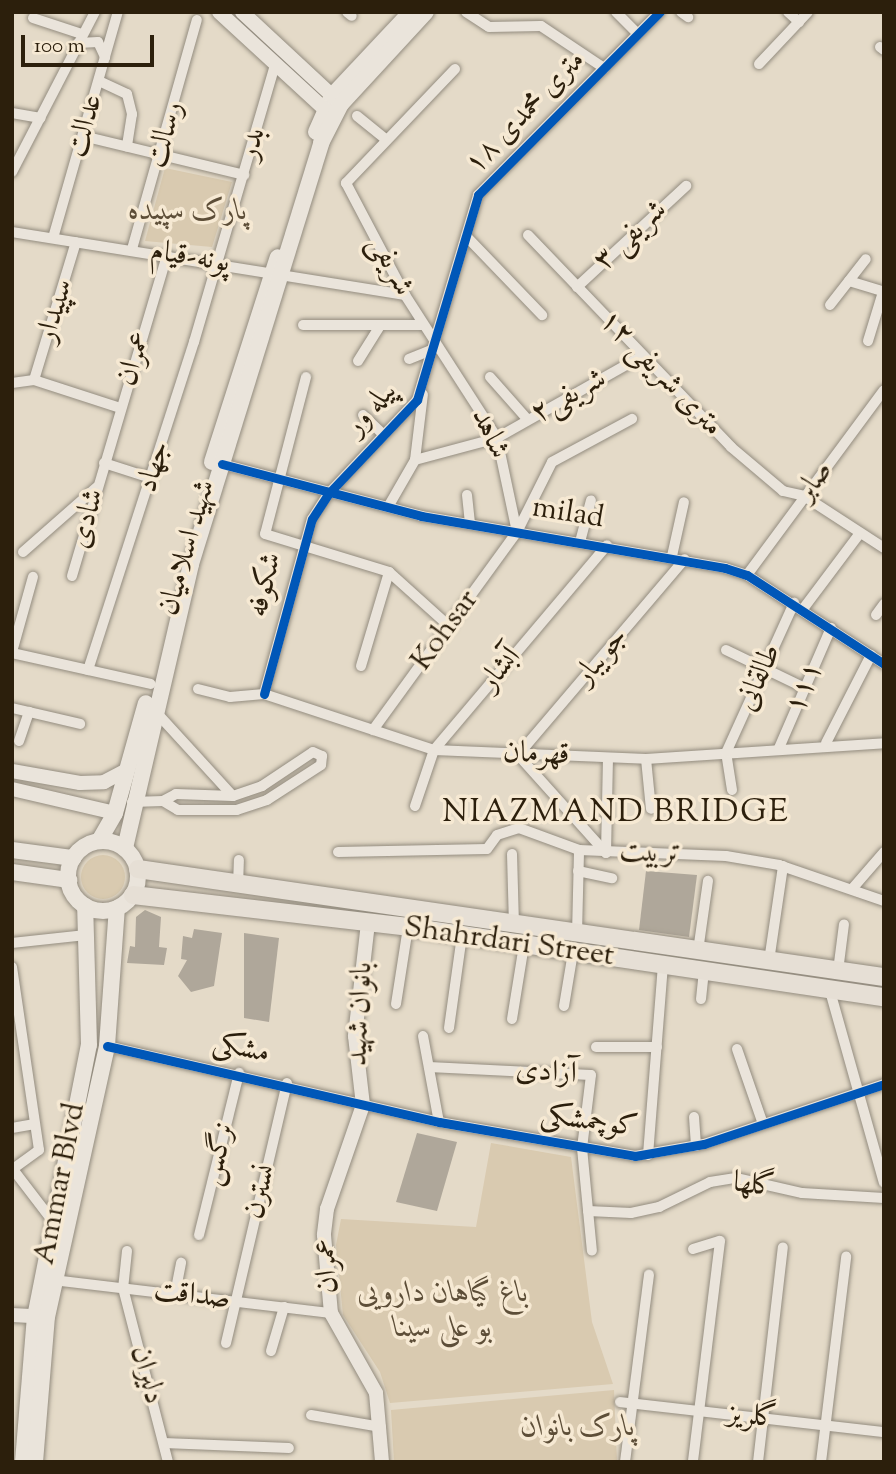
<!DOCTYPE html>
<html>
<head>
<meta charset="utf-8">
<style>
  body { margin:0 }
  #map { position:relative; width:896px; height:1474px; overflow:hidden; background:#e4dac8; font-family:"Sorts Mill Goudy",Amiri,serif }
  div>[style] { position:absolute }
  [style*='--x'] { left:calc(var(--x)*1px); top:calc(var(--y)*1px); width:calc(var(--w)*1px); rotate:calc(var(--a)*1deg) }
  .green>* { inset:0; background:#d9cab0 }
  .round { border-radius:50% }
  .building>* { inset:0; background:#afa79a }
  .roads { filter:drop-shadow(0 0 2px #938c7f) drop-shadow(0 0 2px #938c7f) }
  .minor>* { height:10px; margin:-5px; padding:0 5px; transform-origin:5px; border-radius:5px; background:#eae4db }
  .tertiary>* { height:14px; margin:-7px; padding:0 7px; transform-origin:7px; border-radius:7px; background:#eae4db }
  .secondary>* { height:16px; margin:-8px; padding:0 8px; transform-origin:8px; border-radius:8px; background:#eae4db }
  .secondary>.ring { margin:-8px; padding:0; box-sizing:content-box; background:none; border:16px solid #eae4db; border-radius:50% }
  .primary>* { height:18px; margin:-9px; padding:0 9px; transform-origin:9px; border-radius:9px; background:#e6dfd5 }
  .cycleway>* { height:9px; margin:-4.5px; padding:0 4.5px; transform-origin:4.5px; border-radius:4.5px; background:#0057b8 }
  span { translate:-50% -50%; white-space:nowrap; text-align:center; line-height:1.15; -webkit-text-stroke:7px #f6e9d3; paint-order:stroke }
  .street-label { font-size:30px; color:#2c1f0c }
  .park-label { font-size:30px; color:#5d4e38; font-style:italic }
  .neighbourhood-label { font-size:32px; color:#2c1f0c; letter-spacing:2px }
  .frame { position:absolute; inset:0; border:14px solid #2c1f0c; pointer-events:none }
  .scale { position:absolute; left:21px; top:35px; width:133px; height:32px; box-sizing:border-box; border:4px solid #2c1f0c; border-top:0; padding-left:9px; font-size:21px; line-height:24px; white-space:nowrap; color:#2c1f0c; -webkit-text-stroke:5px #f6e9d3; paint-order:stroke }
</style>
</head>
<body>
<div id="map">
  <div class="green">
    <div style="clip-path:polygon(165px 168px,232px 182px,212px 247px,145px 241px)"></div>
    <div class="round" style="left:81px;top:855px;width:44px;height:44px"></div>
    <div style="clip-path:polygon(491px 1143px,571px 1157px,592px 1322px,613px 1384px,390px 1403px,380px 1372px,343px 1315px,336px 1245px,341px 1219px,476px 1227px)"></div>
    <div style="clip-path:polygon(614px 1390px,617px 1462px,394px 1462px,391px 1410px)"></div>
  </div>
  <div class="building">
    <div style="clip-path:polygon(646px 871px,697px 875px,689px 937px,639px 930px)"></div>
    <div style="clip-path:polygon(145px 910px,161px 917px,159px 947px,167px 948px,164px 965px,127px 963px,130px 946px,135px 947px,136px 917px)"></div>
    <div style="clip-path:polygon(194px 929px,222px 933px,214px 986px,191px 992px,178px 976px,187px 960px,181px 959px,183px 936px,192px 938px)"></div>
    <div style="clip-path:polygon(244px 933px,279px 938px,269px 1022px,244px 1018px)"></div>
    <div style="clip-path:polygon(417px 1133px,457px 1142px,437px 1211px,396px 1202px)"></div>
  </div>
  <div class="roads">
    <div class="minor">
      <div style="--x:347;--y:12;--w:6;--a:39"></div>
      <div style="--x:466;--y:12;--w:27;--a:33"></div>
      <div style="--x:489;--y:27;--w:52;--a:-1.1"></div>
      <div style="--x:541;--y:26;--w:76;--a:33.7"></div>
      <div style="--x:616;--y:12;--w:31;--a:45"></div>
      <div style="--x:681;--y:12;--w:9;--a:36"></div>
      <div style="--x:788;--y:12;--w:15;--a:42"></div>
      <div style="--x:33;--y:18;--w:52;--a:18.1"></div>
      <div style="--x:78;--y:43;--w:20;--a:-3"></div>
      <div style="--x:98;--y:42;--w:17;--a:65"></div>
      <div style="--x:880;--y:47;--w:5;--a:37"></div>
      <div style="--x:759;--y:64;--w:71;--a:-46.7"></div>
      <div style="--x:455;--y:69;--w:158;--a:133.7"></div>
      <div style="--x:346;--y:183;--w:127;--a:62.2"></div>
      <div style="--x:405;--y:295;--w:170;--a:57.2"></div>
      <div style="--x:497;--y:438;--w:96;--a:78"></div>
      <div style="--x:99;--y:81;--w:31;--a:25"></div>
      <div style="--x:127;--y:94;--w:21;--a:76"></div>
      <div style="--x:132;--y:114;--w:33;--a:99"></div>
      <div style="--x:12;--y:113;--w:29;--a:10"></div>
      <div style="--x:357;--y:116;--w:38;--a:39"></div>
      <div style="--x:83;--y:136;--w:166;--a:13.6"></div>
      <div style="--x:12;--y:172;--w:180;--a:-62.6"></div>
      <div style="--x:12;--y:232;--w:398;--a:9.1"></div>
      <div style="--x:528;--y:235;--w:294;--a:46.2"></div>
      <div style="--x:731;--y:447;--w:68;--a:40.2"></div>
      <div style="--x:783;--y:491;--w:22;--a:13"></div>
      <div style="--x:804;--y:496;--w:95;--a:33"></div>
      <div style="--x:466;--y:236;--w:110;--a:46.1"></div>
      <div style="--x:53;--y:238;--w:235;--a:-74"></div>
      <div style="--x:132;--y:249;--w:238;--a:-74.2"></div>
      <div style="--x:849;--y:281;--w:37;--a:17"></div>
      <div style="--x:577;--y:287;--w:149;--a:-42.8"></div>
      <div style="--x:830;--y:305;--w:58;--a:-52"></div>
      <div style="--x:303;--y:325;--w:120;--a:0"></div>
      <div style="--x:868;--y:341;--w:51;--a:-73"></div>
      <div style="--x:409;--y:359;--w:29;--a:-22"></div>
      <div style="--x:358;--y:361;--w:40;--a:-58"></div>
      <div style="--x:306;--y:377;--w:162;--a:104.6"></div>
      <div style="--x:265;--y:534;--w:130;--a:17"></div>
      <div style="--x:389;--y:572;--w:82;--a:42"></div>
      <div style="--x:490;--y:377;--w:57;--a:48.5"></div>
      <div style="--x:34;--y:380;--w:144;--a:-73.1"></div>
      <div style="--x:12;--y:383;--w:22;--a:-8"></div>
      <div style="--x:34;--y:380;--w:90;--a:18"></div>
      <div style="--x:363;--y:415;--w:29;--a:44"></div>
      <div style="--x:415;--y:460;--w:66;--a:-83.1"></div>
      <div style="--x:104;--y:463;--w:49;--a:17.7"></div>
      <div style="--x:222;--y:464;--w:206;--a:14.6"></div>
      <div style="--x:421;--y:516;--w:308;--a:9.7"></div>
      <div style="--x:725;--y:568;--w:23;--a:18"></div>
      <div style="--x:747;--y:575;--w:163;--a:33"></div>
      <div style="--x:467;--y:495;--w:29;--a:84"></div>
      <div style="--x:388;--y:507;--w:54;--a:-60.1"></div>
      <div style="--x:415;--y:460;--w:85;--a:-15"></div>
      <div style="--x:497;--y:438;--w:167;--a:-29.5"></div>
      <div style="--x:580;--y:542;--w:43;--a:-75.3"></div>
      <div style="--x:23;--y:552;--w:98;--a:-41.3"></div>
      <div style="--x:672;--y:556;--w:55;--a:-77.5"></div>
      <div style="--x:747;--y:575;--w:230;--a:-53.5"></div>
      <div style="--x:72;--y:576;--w:335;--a:-73.5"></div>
      <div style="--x:803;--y:609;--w:95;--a:-53.1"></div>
      <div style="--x:876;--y:615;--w:14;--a:-54"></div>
      <div style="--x:726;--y:650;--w:88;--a:25.7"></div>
      <div style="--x:12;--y:652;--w:78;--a:-74.4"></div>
      <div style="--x:12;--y:653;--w:142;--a:12.6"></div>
      <div style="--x:361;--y:666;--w:98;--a:-73.4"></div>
      <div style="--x:88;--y:670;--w:345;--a:-72.1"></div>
      <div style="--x:194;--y:342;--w:289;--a:-73.7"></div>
      <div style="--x:198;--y:689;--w:33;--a:14"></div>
      <div style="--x:230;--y:697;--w:34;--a:-5"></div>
      <div style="--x:264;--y:694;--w:179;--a:18.2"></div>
      <div style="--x:434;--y:750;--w:212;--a:2.4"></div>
      <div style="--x:646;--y:759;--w:239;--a:-3.8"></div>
      <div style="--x:264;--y:694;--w:181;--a:-74.7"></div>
      <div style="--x:312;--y:519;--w:31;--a:-57"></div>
      <div style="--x:329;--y:493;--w:128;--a:-46.6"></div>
      <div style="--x:417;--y:400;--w:214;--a:-73.4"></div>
      <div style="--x:478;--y:195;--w:258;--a:-45.2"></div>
      <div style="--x:12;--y:708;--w:70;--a:13.2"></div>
      <div style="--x:155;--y:711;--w:115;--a:47.5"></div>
      <div style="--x:373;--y:730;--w:245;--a:-54"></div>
      <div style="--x:517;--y:532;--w:78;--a:-63.4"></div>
      <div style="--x:552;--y:462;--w:91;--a:-28.3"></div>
      <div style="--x:19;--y:741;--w:31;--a:-71"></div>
      <div style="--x:826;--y:743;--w:99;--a:-62.9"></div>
      <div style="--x:779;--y:748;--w:131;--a:-66.6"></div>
      <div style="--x:313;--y:752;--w:10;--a:24"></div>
      <div style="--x:322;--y:756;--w:9;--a:96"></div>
      <div style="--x:321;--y:765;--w:64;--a:147.1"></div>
      <div style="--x:267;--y:800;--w:32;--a:162"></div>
      <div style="--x:237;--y:810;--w:59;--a:180"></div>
      <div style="--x:178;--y:810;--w:17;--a:-149"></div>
      <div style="--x:163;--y:801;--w:15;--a:-28"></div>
      <div style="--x:176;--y:794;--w:57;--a:2"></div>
      <div style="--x:233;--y:796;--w:31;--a:-19"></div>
      <div style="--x:262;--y:786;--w:61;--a:-33.7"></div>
      <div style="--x:646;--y:759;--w:50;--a:84.3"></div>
      <div style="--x:732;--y:790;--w:37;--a:-99"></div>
      <div style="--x:726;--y:753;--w:165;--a:-65.6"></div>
      <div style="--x:132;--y:802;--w:31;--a:-2"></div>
      <div style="--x:415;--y:806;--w:59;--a:-71.3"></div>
      <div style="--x:434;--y:750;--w:268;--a:-49.8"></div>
      <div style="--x:338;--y:852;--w:149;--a:-1.2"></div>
      <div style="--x:487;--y:849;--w:17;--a:-54"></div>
      <div style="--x:497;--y:835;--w:23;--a:-18"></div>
      <div style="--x:519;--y:828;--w:64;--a:20.1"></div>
      <div style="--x:579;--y:850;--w:147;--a:2.3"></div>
      <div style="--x:726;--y:856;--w:54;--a:9.6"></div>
      <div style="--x:779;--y:865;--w:111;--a:18.9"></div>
      <div style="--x:606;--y:853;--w:132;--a:-131.9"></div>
      <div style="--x:518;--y:755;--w:257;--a:-49.6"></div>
      <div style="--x:606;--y:853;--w:95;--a:-88.8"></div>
      <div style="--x:512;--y:854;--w:71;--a:88.4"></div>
      <div style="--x:578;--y:871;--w:35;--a:12"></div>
      <div style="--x:238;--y:886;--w:26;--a:-88"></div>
      <div style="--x:852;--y:889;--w:49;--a:-49.1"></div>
      <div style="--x:577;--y:934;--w:84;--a:-88.6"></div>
      <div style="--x:12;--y:943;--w:74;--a:-6.2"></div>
      <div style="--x:698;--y:951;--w:71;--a:-81.9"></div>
      <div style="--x:769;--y:961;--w:96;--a:-81.6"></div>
      <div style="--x:12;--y:967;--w:185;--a:81.6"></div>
      <div style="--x:39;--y:1150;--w:29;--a:144"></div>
      <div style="--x:838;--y:971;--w:47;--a:-82.7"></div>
      <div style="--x:830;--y:991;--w:199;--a:74.3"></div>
      <div style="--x:701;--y:999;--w:27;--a:-84"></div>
      <div style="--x:396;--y:1004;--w:78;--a:-81.1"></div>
      <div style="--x:564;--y:1006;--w:55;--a:-80.5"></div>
      <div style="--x:512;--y:1019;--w:75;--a:-80.8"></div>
      <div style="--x:449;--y:1028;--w:94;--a:-82"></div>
      <div style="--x:423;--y:1036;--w:87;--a:79.5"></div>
      <div style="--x:107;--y:1046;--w:341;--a:12.9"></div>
      <div style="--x:439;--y:1122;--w:199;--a:9.8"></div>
      <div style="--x:635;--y:1156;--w:70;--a:-9.9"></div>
      <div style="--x:704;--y:1144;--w:190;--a:-18.4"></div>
      <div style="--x:596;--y:1047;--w:61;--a:0"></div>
      <div style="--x:737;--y:1049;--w:79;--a:70.9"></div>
      <div style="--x:429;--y:1067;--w:162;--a:2.8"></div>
      <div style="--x:591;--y:1075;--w:74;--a:97"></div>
      <div style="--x:582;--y:1148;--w:103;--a:84.5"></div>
      <div style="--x:694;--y:1117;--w:29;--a:86"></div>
      <div style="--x:12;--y:1128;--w:23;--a:-10"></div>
      <div style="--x:648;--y:1155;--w:190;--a:-85.5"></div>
      <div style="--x:12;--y:1168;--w:69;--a:52.6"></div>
      <div style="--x:588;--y:1211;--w:43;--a:2.7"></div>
      <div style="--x:631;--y:1213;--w:29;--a:-12"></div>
      <div style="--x:659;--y:1207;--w:57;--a:-26.1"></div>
      <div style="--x:710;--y:1182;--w:26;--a:-9"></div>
      <div style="--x:736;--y:1178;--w:68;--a:12.8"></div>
      <div style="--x:802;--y:1193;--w:82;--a:3.5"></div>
      <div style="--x:199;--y:1235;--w:167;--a:-76.1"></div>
      <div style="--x:693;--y:1249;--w:28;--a:-17"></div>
      <div style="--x:720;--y:1241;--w:223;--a:97"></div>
      <div style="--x:127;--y:1251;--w:37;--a:96"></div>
      <div style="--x:123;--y:1288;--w:180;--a:75.5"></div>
      <div style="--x:53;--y:1280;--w:280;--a:6.8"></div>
      <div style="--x:175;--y:1294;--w:32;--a:-79"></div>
      <div style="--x:226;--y:1343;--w:267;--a:-76.8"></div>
      <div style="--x:271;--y:1351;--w:46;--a:-73.5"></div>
      <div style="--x:620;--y:1402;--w:266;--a:6.5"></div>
      <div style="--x:311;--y:1415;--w:71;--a:9.7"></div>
      <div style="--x:164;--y:1443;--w:125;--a:2.3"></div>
      <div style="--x:625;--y:1462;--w:189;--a:-82.7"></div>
      <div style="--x:758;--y:1462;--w:216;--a:-83.4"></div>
      <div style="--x:821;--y:1462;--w:207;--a:-83"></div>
    </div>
    <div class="tertiary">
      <div style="--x:219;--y:12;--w:154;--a:42.6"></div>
      <div style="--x:242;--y:12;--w:134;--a:42.9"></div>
      <div style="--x:12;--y:771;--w:69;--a:10"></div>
      <div style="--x:80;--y:783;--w:24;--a:-2"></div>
      <div style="--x:104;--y:782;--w:27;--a:-28"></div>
      <div style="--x:12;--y:789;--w:106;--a:13.1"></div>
      <div style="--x:368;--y:923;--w:114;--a:96.6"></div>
      <div style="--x:355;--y:1036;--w:69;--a:83.4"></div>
      <div style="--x:363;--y:1105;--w:110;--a:109.1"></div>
      <div style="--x:327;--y:1209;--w:26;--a:97"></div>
      <div style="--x:324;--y:1235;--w:78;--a:84.9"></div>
      <div style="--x:331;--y:1313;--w:92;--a:60.6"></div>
      <div style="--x:376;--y:1393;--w:69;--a:85"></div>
      <div style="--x:12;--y:1315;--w:33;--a:3"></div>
    </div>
    <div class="secondary">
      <div style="--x:316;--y:132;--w:39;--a:-66"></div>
      <div style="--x:332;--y:96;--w:115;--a:-46.8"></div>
      <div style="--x:212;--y:462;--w:215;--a:-72.2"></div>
      <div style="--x:99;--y:841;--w:32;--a:-60"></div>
      <div style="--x:115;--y:813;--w:114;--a:-74.3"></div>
      <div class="ring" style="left:68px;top:841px;width:54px;height:54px"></div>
      <div style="--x:125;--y:848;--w:292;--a:-76.9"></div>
      <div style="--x:191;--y:564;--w:441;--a:-72.8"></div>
      <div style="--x:321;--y:143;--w:44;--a:-62.9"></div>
      <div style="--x:341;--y:104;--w:125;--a:-47.3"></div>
      <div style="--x:12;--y:850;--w:62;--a:7.5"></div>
      <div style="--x:12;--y:872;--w:58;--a:8"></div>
      <div style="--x:23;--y:1462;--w:145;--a:-85.3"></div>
      <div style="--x:35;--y:1317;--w:277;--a:-78.8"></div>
      <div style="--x:89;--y:1045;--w:139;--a:-91.6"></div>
      <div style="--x:35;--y:1462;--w:145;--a:-85.3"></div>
      <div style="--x:47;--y:1317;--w:278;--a:-77.5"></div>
      <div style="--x:107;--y:1046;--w:138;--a:-85.9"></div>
    </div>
    <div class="primary">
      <div style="--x:138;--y:869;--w:754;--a:8.24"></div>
      <div style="--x:133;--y:895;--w:277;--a:6.6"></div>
      <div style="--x:408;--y:927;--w:481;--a:8.4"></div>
    </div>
  </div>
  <div class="cycleway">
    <div style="--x:222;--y:464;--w:206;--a:14.6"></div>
    <div style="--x:421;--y:516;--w:308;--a:9.7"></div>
    <div style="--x:725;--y:568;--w:23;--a:18"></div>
    <div style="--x:747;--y:575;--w:163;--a:33"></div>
    <div style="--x:264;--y:694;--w:181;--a:-74.7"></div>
    <div style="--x:312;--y:519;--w:31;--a:-57"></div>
    <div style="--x:329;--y:493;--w:128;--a:-46.6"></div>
    <div style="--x:417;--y:400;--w:214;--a:-73.4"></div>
    <div style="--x:478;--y:195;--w:258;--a:-45.2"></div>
    <div style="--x:107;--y:1046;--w:341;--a:12.9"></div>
    <div style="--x:439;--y:1122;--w:199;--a:9.8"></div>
    <div style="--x:635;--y:1156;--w:70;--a:-9.9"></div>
    <div style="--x:704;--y:1144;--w:190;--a:-18.4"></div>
  </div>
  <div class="street-label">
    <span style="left:526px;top:113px;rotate:-46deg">۱۸ متری محمدی</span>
    <span style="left:86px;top:126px;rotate:-74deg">عدالت</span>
    <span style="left:166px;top:135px;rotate:-74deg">رسالت</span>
    <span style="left:253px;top:144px;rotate:-74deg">بدر</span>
    <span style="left:631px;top:236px;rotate:-43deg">شریفی ۳</span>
    <span style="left:190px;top:258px;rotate:9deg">پونه-قیام</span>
    <span style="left:390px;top:266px;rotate:62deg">شریفی</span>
    <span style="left:56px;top:311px;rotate:-73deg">سپیدار</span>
    <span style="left:135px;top:359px;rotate:-73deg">عمران</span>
    <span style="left:660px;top:374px;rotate:46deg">۱۲ متری شریفی</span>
    <span style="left:569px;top:397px;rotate:-29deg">شریفی۲</span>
    <span style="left:372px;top:409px;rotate:-49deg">پیله ور</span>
    <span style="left:489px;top:434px;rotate:65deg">شاهد</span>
    <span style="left:155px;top:467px;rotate:-73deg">جهاد</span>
    <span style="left:815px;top:482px;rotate:-54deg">صابر</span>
    <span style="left:568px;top:514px;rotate:9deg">milad</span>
    <span style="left:88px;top:519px;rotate:-74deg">شادی</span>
    <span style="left:188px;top:548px;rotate:-74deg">شهید اسلامیان</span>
    <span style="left:266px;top:585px;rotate:-76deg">شکوفه</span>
    <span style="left:446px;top:631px;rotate:-54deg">Kohsar</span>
    <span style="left:602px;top:657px;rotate:-50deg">جویبار</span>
    <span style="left:501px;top:670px;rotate:-50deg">آبشار</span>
    <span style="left:760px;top:678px;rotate:-66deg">طالقانی</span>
    <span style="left:805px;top:688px;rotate:-67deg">۱۱۱</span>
    <span style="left:536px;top:755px;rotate:2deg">قهرمان</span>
    <span style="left:650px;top:854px;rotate:2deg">تربیت</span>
    <span style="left:509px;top:943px;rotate:8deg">Shahrdari Street</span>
    <span style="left:361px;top:1014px;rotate:-87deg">بانوان شهید</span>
    <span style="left:241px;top:1049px;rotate:12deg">مشکی</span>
    <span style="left:546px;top:1073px;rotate:4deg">آزادی</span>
    <span style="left:589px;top:1122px;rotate:8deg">کوچمشکی</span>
    <span style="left:219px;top:1154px;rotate:-76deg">نرگس</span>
    <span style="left:61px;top:1184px;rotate:-79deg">Ammar Blvd</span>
    <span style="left:754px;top:1186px;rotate:7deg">گلها</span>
    <span style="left:261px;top:1192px;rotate:-76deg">نسترن</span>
    <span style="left:328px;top:1266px;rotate:-93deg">عمران</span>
    <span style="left:192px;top:1296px;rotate:7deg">صداقت</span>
    <span style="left:146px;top:1375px;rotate:75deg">دلیران</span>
    <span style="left:752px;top:1417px;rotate:6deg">گلریز</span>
  </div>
  <div class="park-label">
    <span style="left:188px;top:212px">پارک سپیده</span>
    <span style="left:443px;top:1311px">باغ گیاهان دارویی<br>بو علی سینا</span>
    <span style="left:578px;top:1428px">پارک بانوان</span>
  </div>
  <div class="neighbourhood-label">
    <span style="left:616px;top:813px">NIAZMAND BRIDGE</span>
  </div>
  <div class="frame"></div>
  <div class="scale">100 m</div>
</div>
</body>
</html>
